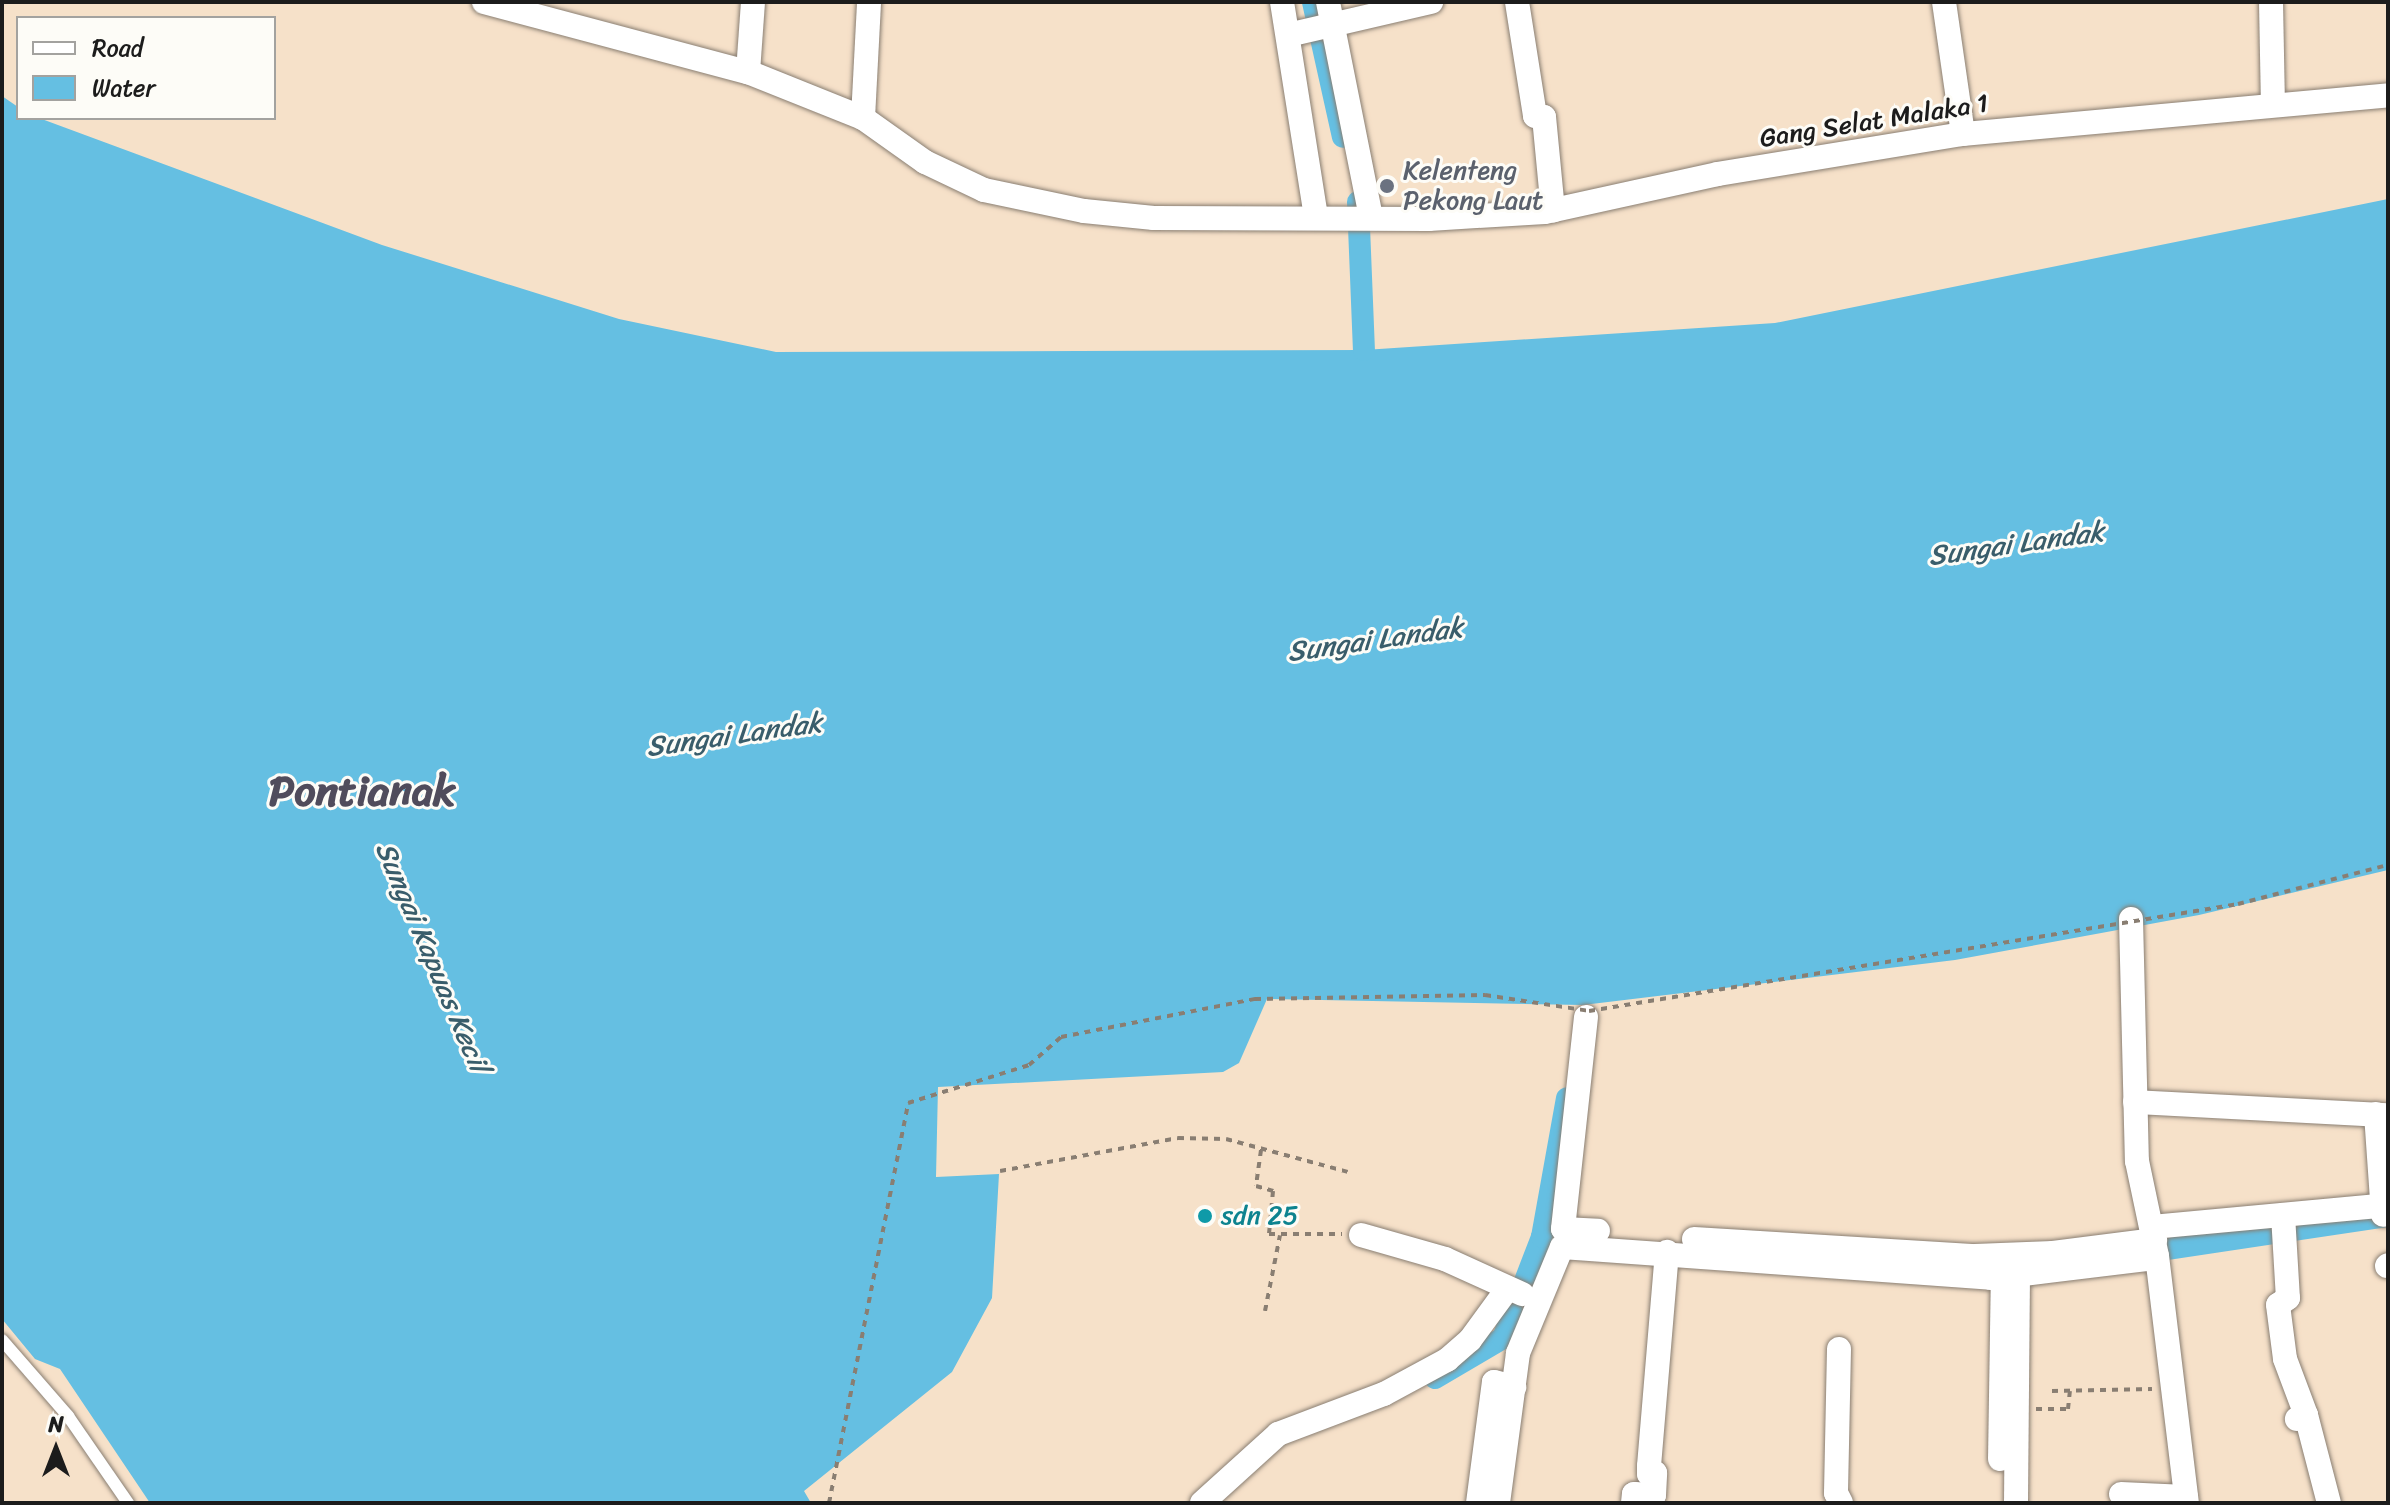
<!DOCTYPE html>
<html>
<head>
<meta charset="utf-8">
<style>
  body { margin:0 }
  #map { position:relative; width:2390px; height:1505px; overflow:hidden; background:#f6e1c9; font-family:Sriracha,sans-serif }
  div>[style] { position:absolute }
  [style*='--x'] { left:calc(var(--x)*1px); top:calc(var(--y)*1px); width:calc(var(--w)*1px); rotate:calc(var(--a)*1deg) }
  .water>* { inset:0; background:#65bfe2 }
  .canal>* { height:22px; margin:-11px; padding:0 11px; transform-origin:11px; border-radius:11px; background:#65bfe2 }
  .path>* { height:4px; margin-top:-2px; transform-origin:0; background:repeating-linear-gradient(90deg,#897e72 0 6px,transparent 0 12px) }
  .roads { filter:drop-shadow(0 0 2px #897e72) drop-shadow(0 0 2px #897e72) }
  .lane>* { height:12px; margin:-6px; padding:0 6px; transform-origin:6px; border-radius:6px; background:#fff }
  .street>* { height:24px; margin:-12px; padding:0 12px; transform-origin:12px; border-radius:12px; background:#fff }
  .path-bridge>* { height:4px; margin-top:-2px; transform-origin:0; background:repeating-linear-gradient(90deg,#897e72 0 6px,transparent 0 12px) }
  .dots>* { width:22px; height:22px; translate:-50% -50%; box-sizing:border-box; border:4px solid #fdfcf7; border-radius:50% }
  span { translate:-50% -50%; white-space:nowrap; text-align:center; line-height:1.15; -webkit-text-stroke:6px #fdfcf7; paint-order:stroke }
  .street-label { font-size:26px; color:#1c1c1c }
  .worship-label { font-size:26px; color:#5b616d }
  .left { translate:0 -50%; text-align:left }
  .culture-label { font-size:26px; color:#0d838f }
  .water-label { font-size:28px; color:#395d6b; font-style:italic }
  .town-label { font-size:42px; color:#504c5c; font-weight:700 }
  .frame { position:absolute; inset:0; border:4px solid #1c1c1c; pointer-events:none }
  .legend { position:absolute; left:16px; top:16px; width:260px; height:104px; box-sizing:border-box; background:#fdfcf7; border:2px solid #a3a29f; margin:0; padding:10px 14px; list-style:none; font-size:24px; color:#1c1c1c }
  .legend li { display:flex; align-items:center; gap:16px; height:40px }
  .legend b { width:40px; border:2px solid #a3a29f }
  .north { position:absolute; left:16px; top:1409px; width:80px; height:80px; -webkit-text-stroke:6px #fdfcf7; paint-order:stroke; rotate:0deg; font-size:22px; font-weight:700; line-height:32px; text-align:center; color:#1c1c1c }
  .north::after { content:''; display:block; margin:auto; width:28px; height:36px; background:#1c1c1c; clip-path:polygon(50% 0,100% 100%,50% 72%,0 100%) }
</style>
</head>
<body>
<div id="map">
  <div class="water">
    <div style="clip-path:polygon(2px 96px,18px 107px,18px 118px,39px 118px,382px 245px,619px 319px,776px 352px,1364px 350px,1775px 323px,2388px 199px,2388px 870px,2199px 915px,1955px 960px,1583px 1005px,1267px 999px,1239px 1063px,1223px 1072px,938px 1087px,936px 1177px,999px 1174px,992px 1298px,952px 1372px,804px 1491px,811px 1503px,150px 1503px,60px 1369px,35px 1359px,2px 1319px)"></div>
  </div>
  <div class="canal">
    <div style="--x:1313;--y:2;--w:138;--a:77.5"></div>
    <div style="--x:1358;--y:202;--w:148;--a:87.7"></div>
    <div style="--x:1542;--y:1237;--w:42;--a:4.1"></div>
    <div style="--x:2140;--y:1253;--w:251;--a:-8.5"></div>
    <div style="--x:1435;--y:1378;--w:79;--a:-30.5"></div>
    <div style="--x:1503;--y:1338;--w:108;--a:-68.9"></div>
    <div style="--x:1542;--y:1237;--w:141;--a:-79.8"></div>
  </div>
  <div class="path">
    <div style="--x:1261;--y:1150;--w:36;--a:98"></div>
    <div style="--x:1256;--y:1186;--w:18;--a:16"></div>
    <div style="--x:1273;--y:1191;--w:43;--a:95.3"></div>
    <div style="--x:1269;--y:1234;--w:73;--a:0"></div>
    <div style="--x:1000;--y:1171;--w:181;--a:-10.5"></div>
    <div style="--x:1178;--y:1138;--w:48;--a:1.2"></div>
    <div style="--x:1226;--y:1139;--w:126;--a:15.1"></div>
    <div style="--x:1265;--y:1311;--w:77;--a:-78.8"></div>
    <div style="--x:2052;--y:1391;--w:100;--a:-1.1"></div>
    <div style="--x:2036;--y:1409;--w:32;--a:0"></div>
    <div style="--x:2068;--y:1409;--w:18;--a:-84"></div>
  </div>
  <div class="roads">
    <div class="lane">
      <div style="--x:2;--y:1340;--w:101;--a:49"></div>
      <div style="--x:68;--y:1416;--w:106;--a:55.4"></div>
    </div>
    <div class="street">
      <div style="--x:484;--y:2;--w:273;--a:14.9"></div>
      <div style="--x:748;--y:72;--w:124;--a:21.8"></div>
      <div style="--x:863;--y:118;--w:76;--a:35.4"></div>
      <div style="--x:925;--y:162;--w:65;--a:25.4"></div>
      <div style="--x:984;--y:190;--w:102;--a:11.9"></div>
      <div style="--x:1084;--y:211;--w:70;--a:5.7"></div>
      <div style="--x:1154;--y:218;--w:275;--a:0.2"></div>
      <div style="--x:1429;--y:219;--w:116;--a:-3.5"></div>
      <div style="--x:1545;--y:212;--w:177;--a:-12.4"></div>
      <div style="--x:1718;--y:174;--w:248;--a:-9.3"></div>
      <div style="--x:1963;--y:134;--w:427;--a:-5.2"></div>
      <div style="--x:1282;--y:2;--w:218;--a:81"></div>
      <div style="--x:1328;--y:2;--w:219;--a:78.7"></div>
      <div style="--x:1517;--y:2;--w:115;--a:81"></div>
      <div style="--x:1535;--y:116;--w:9;--a:6"></div>
      <div style="--x:1544;--y:117;--w:94;--a:84.5"></div>
      <div style="--x:1944;--y:2;--w:133;--a:81.8"></div>
      <div style="--x:2271;--y:2;--w:102;--a:88.9"></div>
      <div style="--x:1288;--y:35;--w:147;--a:-13"></div>
      <div style="--x:748;--y:72;--w:70;--a:-85.9"></div>
      <div style="--x:863;--y:118;--w:116;--a:-87"></div>
      <div style="--x:2131;--y:919;--w:242;--a:88.6"></div>
      <div style="--x:2137;--y:1161;--w:97;--a:78.1"></div>
      <div style="--x:2157;--y:1256;--w:249;--a:83.1"></div>
      <div style="--x:1586;--y:1017;--w:213;--a:96.2"></div>
      <div style="--x:1563;--y:1229;--w:35;--a:3"></div>
      <div style="--x:2135;--y:1102;--w:250;--a:3"></div>
      <div style="--x:2376;--y:1114;--w:101;--a:86"></div>
      <div style="--x:2283;--y:1215;--w:83;--a:86.6"></div>
      <div style="--x:2288;--y:1298;--w:12;--a:145"></div>
      <div style="--x:2278;--y:1305;--w:54;--a:82.6"></div>
      <div style="--x:2285;--y:1359;--w:60;--a:69.4"></div>
      <div style="--x:2306;--y:1415;--w:10;--a:156"></div>
      <div style="--x:2152;--y:1227;--w:227;--a:-5.3"></div>
      <div style="--x:2378;--y:1206;--w:12;--a:-35"></div>
      <div style="--x:1361;--y:1235;--w:87;--a:15.9"></div>
      <div style="--x:1445;--y:1259;--w:85;--a:24.4"></div>
      <div style="--x:1694;--y:1239;--w:282;--a:3.5"></div>
      <div style="--x:1975;--y:1256;--w:78;--a:-2.2"></div>
      <div style="--x:2053;--y:1253;--w:103;--a:-7.3"></div>
      <div style="--x:2387;--y:1266;--w:1;--a:-45"></div>
      <div style="--x:1839;--y:1349;--w:144;--a:91.2"></div>
      <div style="--x:1836;--y:1493;--w:11;--a:63"></div>
      <div style="--x:2306;--y:1415;--w:91;--a:75.4"></div>
      <div style="--x:2000;--y:1459;--w:182;--a:-89.1"></div>
      <div style="--x:2121;--y:1494;--w:65;--a:2.6"></div>
      <div style="--x:1202;--y:1503;--w:103;--a:-42.2"></div>
      <div style="--x:1278;--y:1434;--w:113;--a:-20.7"></div>
      <div style="--x:1384;--y:1394;--w:72;--a:-28.4"></div>
      <div style="--x:1447;--y:1360;--w:30;--a:-41"></div>
      <div style="--x:1470;--y:1340;--w:64;--a:-53.8"></div>
      <div style="--x:1478;--y:1503;--w:122;--a:-82.5"></div>
      <div style="--x:1494;--y:1382;--w:21;--a:14"></div>
      <div style="--x:1498;--y:1503;--w:151;--a:-82.4"></div>
      <div style="--x:1518;--y:1353;--w:115;--a:-67.5"></div>
      <div style="--x:1562;--y:1247;--w:430;--a:4.1"></div>
      <div style="--x:1991;--y:1278;--w:167;--a:-6.9"></div>
      <div style="--x:1633;--y:1503;--w:9;--a:-84"></div>
      <div style="--x:1634;--y:1494;--w:20;--a:3"></div>
      <div style="--x:1654;--y:1495;--w:22;--a:-87"></div>
      <div style="--x:1655;--y:1473;--w:6;--a:171"></div>
      <div style="--x:1649;--y:1474;--w:8;--a:-90"></div>
      <div style="--x:1649;--y:1466;--w:215;--a:-85.2"></div>
      <div style="--x:2016;--y:1503;--w:229;--a:-89.5"></div>
    </div>
  </div>
  <div class="path-bridge">
    <div style="--x:829;--y:1503;--w:408;--a:-78.8"></div>
    <div style="--x:908;--y:1103;--w:127;--a:-17.4"></div>
    <div style="--x:1029;--y:1065;--w:43;--a:-41.2"></div>
    <div style="--x:1061;--y:1037;--w:198;--a:-11.1"></div>
    <div style="--x:1255;--y:999;--w:230;--a:-1"></div>
    <div style="--x:1485;--y:995;--w:105;--a:8.7"></div>
    <div style="--x:1589;--y:1011;--w:658;--a:-9.36"></div>
    <div style="--x:2238;--y:904;--w:155;--a:-14.6"></div>
  </div>
  <div class="dots">
    <div style="left:1387px;top:186px;background:#6b7280"></div>
    <div style="left:1205px;top:1216px;background:#0f9aa8"></div>
  </div>
  <div class="street-label">
    <span style="left:1874px;top:121px;rotate:-9deg">Gang Selat Malaka 1</span>
  </div>
  <div class="worship-label">
    <span class="left" style="left:1403px;top:186px">Kelenteng<br>Pekong Laut</span>
  </div>
  <div class="culture-label">
    <span class="left" style="left:1221px;top:1216px">sdn 25</span>
  </div>
  <div class="water-label">
    <span style="left:2016px;top:544px;rotate:-8deg">Sungai Landak</span>
    <span style="left:1375px;top:640px;rotate:-8deg">Sungai Landak</span>
    <span style="left:734px;top:735px;rotate:-8deg">Sungai Landak</span>
    <span style="left:432px;top:957px;rotate:67deg">Sungai Kapuas Kecil</span>
  </div>
  <div class="town-label">
    <span style="left:362px;top:791px">Pontianak</span>
  </div>
  <div class="frame"></div>
  <ul class="legend">
  <li><b style="height:10px;background:#fff"></b>Road</li>
  <li><b style="height:22px;background:#65bfe2"></b>Water</li>
  </ul>
  <div class="north">N</div>
</div>
</body>
</html>
